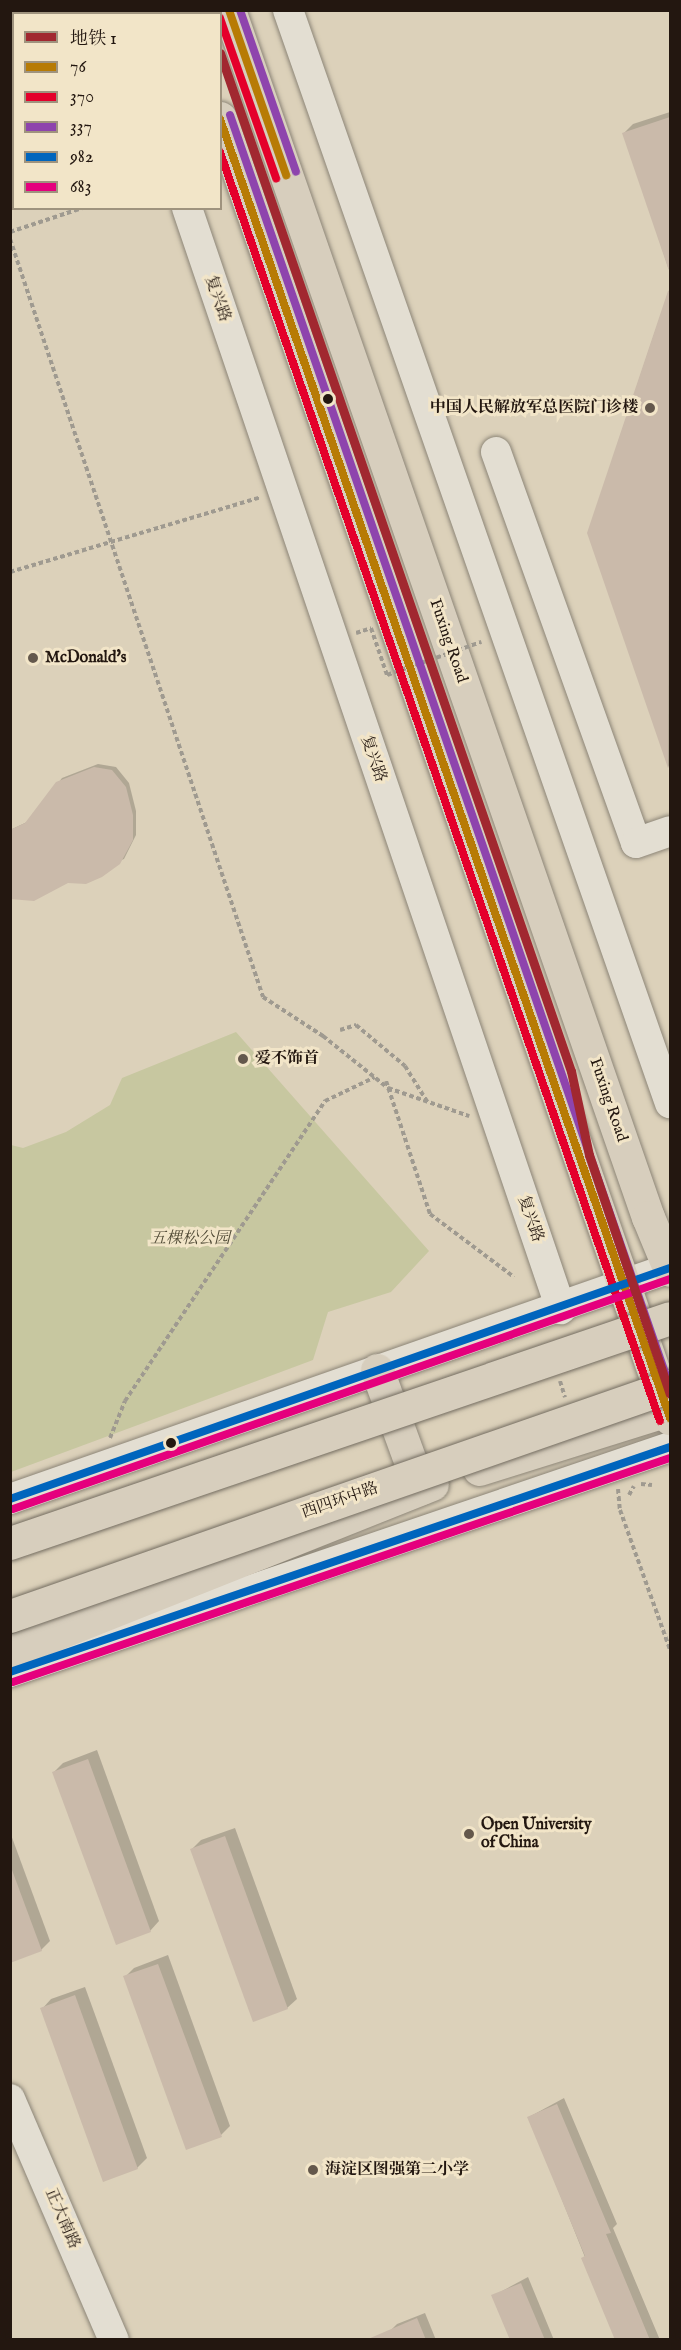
<!DOCTYPE html>
<html>
<head>
<meta charset="utf-8">
<style>
  body { margin:0 }
  #map { position:relative; width:681px; height:2350px; overflow:hidden; background:#dcd1ba; font-family:"IM FELL English","Noto Serif SC",serif }
  div>[style] { position:absolute }
  [style*='--x'] { left:calc(var(--x)*1px); top:calc(var(--y)*1px); width:calc(var(--w)*1px); rotate:calc(var(--a)*1deg) }
  .green>* { inset:0; background:#c7c7a0 }
  .shadow>* { inset:0; background:#0003 }
  .building>* { inset:0; background:#cabaaa }
  .path>* { height:4px; margin-top:-2px; transform-origin:0; background:repeating-linear-gradient(90deg,#9f9a90 0 4.5px,transparent 0 7.5px) }
  .roads { filter:drop-shadow(0 0 2px #8c8577) drop-shadow(0 0 2px #8c8577) }
  .minor>* { height:30px; margin:-15px; padding:0 15px; transform-origin:15px; border-radius:15px; background:#e3ded2 }
  .highway>* { height:33px; margin:-16.5px; padding:0 16.5px; transform-origin:16.5px; border-radius:16.5px; background:#d7cebd }
  .path-bridge>* { height:4px; margin-top:-2px; transform-origin:0; background:repeating-linear-gradient(90deg,#9f9a90 0 4.5px,transparent 0 7.5px) }
  .bridges { filter:drop-shadow(0 0 2px #736c60) drop-shadow(0 0 2px #736c60) }
  .highway-bridge>* { height:33px; margin:-16.5px; padding:0 16.5px; transform-origin:16.5px; border-radius:16.5px; background:#d7cebd }
  .bus-1>* { height:8px; margin:-4px; padding:0 4px; transform-origin:4px; border-radius:4px; background:#b77b05 }
  .bus-2>* { height:8px; margin:-4px; padding:0 4px; transform-origin:4px; border-radius:4px; background:#e4002b }
  .bus-3>* { height:8px; margin:-4px; padding:0 4px; transform-origin:4px; border-radius:4px; background:#8e44ad }
  .bus-4>* { height:8px; margin:-4px; padding:0 4px; transform-origin:4px; border-radius:4px; background:#0065bd }
  .bus-5>* { height:8px; margin:-4px; padding:0 4px; transform-origin:4px; border-radius:4px; background:#e5007d }
  .metro-1>* { height:9px; margin:-4.5px; padding:0 4.5px; transform-origin:4.5px; border-radius:4.5px; background:#a12830 }
  .dots>* { width:16px; height:16px; translate:-50% -50%; box-sizing:border-box; border:3px solid #f2e5c8; border-radius:50% }
  span { translate:-50% -50%; white-space:nowrap; text-align:center; line-height:1.15; -webkit-text-stroke:6px #f2e5c8; paint-order:stroke }
  .street-label { font-size:16px; color:#231710 }
  .poi-label { font-size:16px; color:#231710; font-weight:700 }
  .right { translate:-100% -50%; text-align:right }
  .left { translate:0 -50%; text-align:left }
  .park-label { font-size:16px; color:#4f4935; font-style:italic }
  .frame { position:absolute; inset:0; border:12px solid #231710; pointer-events:none }
  .legend { position:absolute; left:12px; top:12px; width:210px; height:198px; box-sizing:border-box; background:#f2e5c8; border:2px solid #9f937e; margin:0; padding:8px 10px; list-style:none; font-size:18px; color:#231710 }
  .legend li { display:flex; align-items:center; gap:12px; height:30px }
  .legend b { width:30px; border:2px solid #9f937e }
</style>
</head>
<body>
<div id="map">
  <div class="green">
    <div style="clip-path:polygon(236px 1032px,429px 1251px,391px 1292px,328px 1312px,313px 1360px,11px 1472px,11px 1145px,23px 1148px,66px 1132px,110px 1105px,122px 1078px)"></div>
  </div>
  <div class="shadow">
    <div style="clip-path:polygon(670px 112px,670px 273px,624px 133px,633px 124px)"></div>
    <div style="clip-path:polygon(670px 287px,670px 771px,588px 533px)"></div>
    <div style="clip-path:polygon(98px 764px,116px 767px,129px 783px,136px 811px,136px 835px,124px 859px,67px 882px,10px 894px,10px 830px,29px 821px,62px 778px)"></div>
    <div style="clip-path:polygon(97px 1750px,159px 1921px,150px 1931px,54px 1772px,63px 1763px)"></div>
    <div style="clip-path:polygon(235px 1828px,297px 1999px,287px 2008px,192px 1849px,201px 1840px)"></div>
    <div style="clip-path:polygon(10px 1832px,50px 1941px,41px 1950px,10px 1961px)"></div>
    <div style="clip-path:polygon(168px 1955px,230px 2126px,221px 2135px,125px 1977px,134px 1968px)"></div>
    <div style="clip-path:polygon(85px 1987px,147px 2158px,137px 2168px,42px 2009px,51px 1999px)"></div>
    <div style="clip-path:polygon(564px 2098px,617px 2224px,613px 2228px,660px 2340px,618px 2340px,529px 2117px)"></div>
    <div style="clip-path:polygon(528px 2277px,554px 2340px,511px 2340px,493px 2296px)"></div>
    <div style="clip-path:polygon(425px 2313px,436px 2340px,393px 2340px,390px 2331px,397px 2324px)"></div>
  </div>
  <div class="building">
    <div style="clip-path:polygon(670px 117px,670px 268px,668px 268px,622px 133px)"></div>
    <div style="clip-path:polygon(668px 291px,670px 292px,668px 768px,587px 533px)"></div>
    <div style="clip-path:polygon(94px 767px,112px 770px,126px 787px,133px 815px,133px 840px,120px 864px,102px 877px,86px 884px,68px 883px,34px 901px,10px 899px,10px 830px,25px 823px,56px 782px)"></div>
    <div style="clip-path:polygon(88px 1759px,151px 1932px,116px 1945px,52px 1772px)"></div>
    <div style="clip-path:polygon(225px 1836px,288px 2009px,253px 2022px,190px 1849px)"></div>
    <div style="clip-path:polygon(12px 1870px,42px 1951px,10px 1963px,10px 1871px)"></div>
    <div style="clip-path:polygon(158px 1964px,222px 2137px,186px 2150px,123px 1976px)"></div>
    <div style="clip-path:polygon(75px 1995px,138px 2169px,103px 2182px,40px 2008px)"></div>
    <div style="clip-path:polygon(557px 2104px,611px 2233px,606px 2234px,650px 2340px,615px 2340px,581px 2258px,585px 2256px,527px 2117px)"></div>
    <div style="clip-path:polygon(521px 2283px,545px 2340px,510px 2340px,491px 2295px)"></div>
    <div style="clip-path:polygon(417px 2318px,426px 2340px,368px 2340px,368px 2339px)"></div>
  </div>
  <div class="path">
    <div style="--x:10;--y:232;--w:76;--a:-18.4"></div>
    <div style="--x:10;--y:239;--w:799;--a:71.54"></div>
    <div style="--x:263;--y:997;--w:72;--a:33"></div>
    <div style="--x:323;--y:1036;--w:83;--a:38.7"></div>
    <div style="--x:388;--y:1088;--w:86;--a:19.1"></div>
    <div style="--x:10;--y:572;--w:262;--a:-16.6"></div>
    <div style="--x:356;--y:633;--w:16;--a:-18"></div>
    <div style="--x:340;--y:1030;--w:17;--a:-17"></div>
    <div style="--x:356;--y:1025;--w:64;--a:39.9"></div>
    <div style="--x:405;--y:1066;--w:44;--a:58.1"></div>
    <div style="--x:386;--y:1081;--w:140;--a:71.7"></div>
    <div style="--x:430;--y:1214;--w:105;--a:36.9"></div>
    <div style="--x:560;--y:1381;--w:17;--a:73"></div>
    <div style="--x:110;--y:1438;--w:40;--a:-68"></div>
    <div style="--x:125;--y:1401;--w:361;--a:-56.3"></div>
    <div style="--x:325;--y:1101;--w:55;--a:-25.6"></div>
    <div style="--x:641;--y:1484;--w:11;--a:5"></div>
    <div style="--x:618;--y:1489;--w:21;--a:85"></div>
    <div style="--x:620;--y:1510;--w:149;--a:70.3"></div>
    <div style="--x:629;--y:1495;--w:10;--a:-61"></div>
  </div>
  <div class="roads">
    <div class="minor">
      <div style="--x:119;--y:10;--w:4;--a:76"></div>
      <div style="--x:288;--y:10;--w:1158;--a:70.74"></div>
      <div style="--x:187;--y:208;--w:1163;--a:71.24"></div>
      <div style="--x:496;--y:452;--w:415;--a:70.3"></div>
      <div style="--x:636;--y:843;--w:36;--a:-19"></div>
      <div style="--x:10;--y:1499;--w:699;--a:-19.29"></div>
      <div style="--x:10;--y:1672;--w:697;--a:-18.82"></div>
      <div style="--x:10;--y:2099;--w:262;--a:66.7"></div>
    </div>
    <div class="highway">
      <div style="--x:184;--y:10;--w:4;--a:76"></div>
      <div style="--x:229;--y:10;--w:1278;--a:70.86"></div>
      <div style="--x:648;--y:1217;--w:57;--a:67.5"></div>
      <div style="--x:220;--y:118;--w:1376;--a:70.91"></div>
      <div style="--x:377;--y:1370;--w:126;--a:70"></div>
      <div style="--x:479;--y:1469;--w:200;--a:-17.4"></div>
      <div style="--x:10;--y:1652;--w:454;--a:-21.7"></div>
    </div>
  </div>
  <div class="path-bridge">
    <div style="--x:371;--y:628;--w:50;--a:71.2"></div>
    <div style="--x:387;--y:675;--w:100;--a:-19.3"></div>
  </div>
  <div class="bridges">
    <div class="highway-bridge">
      <div style="--x:10;--y:1543;--w:697;--a:-18.82"></div>
      <div style="--x:10;--y:1616;--w:699;--a:-19.21"></div>
    </div>
  </div>
  <div class="bus-1">
    <div style="--x:229;--y:10;--w:175;--a:70.9"></div>
    <div style="--x:220;--y:119;--w:1375;--a:70.89"></div>
  </div>
  <div class="bus-2">
    <div style="--x:220;--y:18;--w:170;--a:70.7"></div>
    <div style="--x:220;--y:152;--w:1343;--a:70.88"></div>
  </div>
  <div class="bus-3">
    <div style="--x:240;--y:10;--w:171;--a:70.9"></div>
    <div style="--x:230;--y:115;--w:1346;--a:70.92"></div>
  </div>
  <div class="bus-4">
    <div style="--x:10;--y:1499;--w:699;--a:-19.29"></div>
    <div style="--x:10;--y:1672;--w:697;--a:-18.82"></div>
  </div>
  <div class="bus-5">
    <div style="--x:13;--y:1509;--w:696;--a:-19.29"></div>
    <div style="--x:13;--y:1682;--w:694;--a:-18.83"></div>
  </div>
  <div class="metro-1">
    <div style="--x:220;--y:53;--w:1077;--a:70.98"></div>
    <div style="--x:571;--y:1071;--w:86;--a:77.9"></div>
    <div style="--x:589;--y:1155;--w:252;--a:71.3"></div>
  </div>
  <div class="dots">
    <div style="left:328px;top:399px;background:#231710"></div>
    <div style="left:650px;top:408px;background:#64584c"></div>
    <div style="left:33px;top:658px;background:#64584c"></div>
    <div style="left:243px;top:1059px;background:#64584c"></div>
    <div style="left:171px;top:1443px;background:#231710"></div>
    <div style="left:469px;top:1834px;background:#64584c"></div>
    <div style="left:313px;top:2170px;background:#64584c"></div>
  </div>
  <div class="street-label">
    <span style="left:217px;top:299px;rotate:71deg">复兴路</span>
    <span style="left:448px;top:641px;rotate:71deg">Fuxing Road</span>
    <span style="left:373px;top:759px;rotate:71deg">复兴路</span>
    <span style="left:608px;top:1100px;rotate:71deg">Fuxing Road</span>
    <span style="left:530px;top:1219px;rotate:71deg">复兴路</span>
    <span style="left:340px;top:1501px;rotate:-19deg">西四环中路</span>
    <span style="left:62px;top:2219px;rotate:67deg">正大南路</span>
  </div>
  <div class="poi-label">
    <span class="right" style="left:638px;top:408px">中国人民解放军总医院门诊楼</span>
    <span class="left" style="left:45px;top:658px">McDonald's</span>
    <span class="left" style="left:255px;top:1059px">爱不饰首</span>
    <span class="left" style="left:481px;top:1834px">Open University<br>of China</span>
    <span class="left" style="left:325px;top:2170px">海淀区图强第二小学</span>
  </div>
  <div class="park-label">
    <span style="left:190px;top:1239px">五棵松公园</span>
  </div>
  <div class="frame"></div>
  <ul class="legend">
  <li><b style="height:8px;background:#a12830"></b>地铁 1</li>
  <li><b style="height:8px;background:#b77b05"></b>76</li>
  <li><b style="height:8px;background:#e4002b"></b>370</li>
  <li><b style="height:8px;background:#8e44ad"></b>337</li>
  <li><b style="height:8px;background:#0065bd"></b>982</li>
  <li><b style="height:8px;background:#e5007d"></b>683</li>
  </ul>
</div>
</body>
</html>
